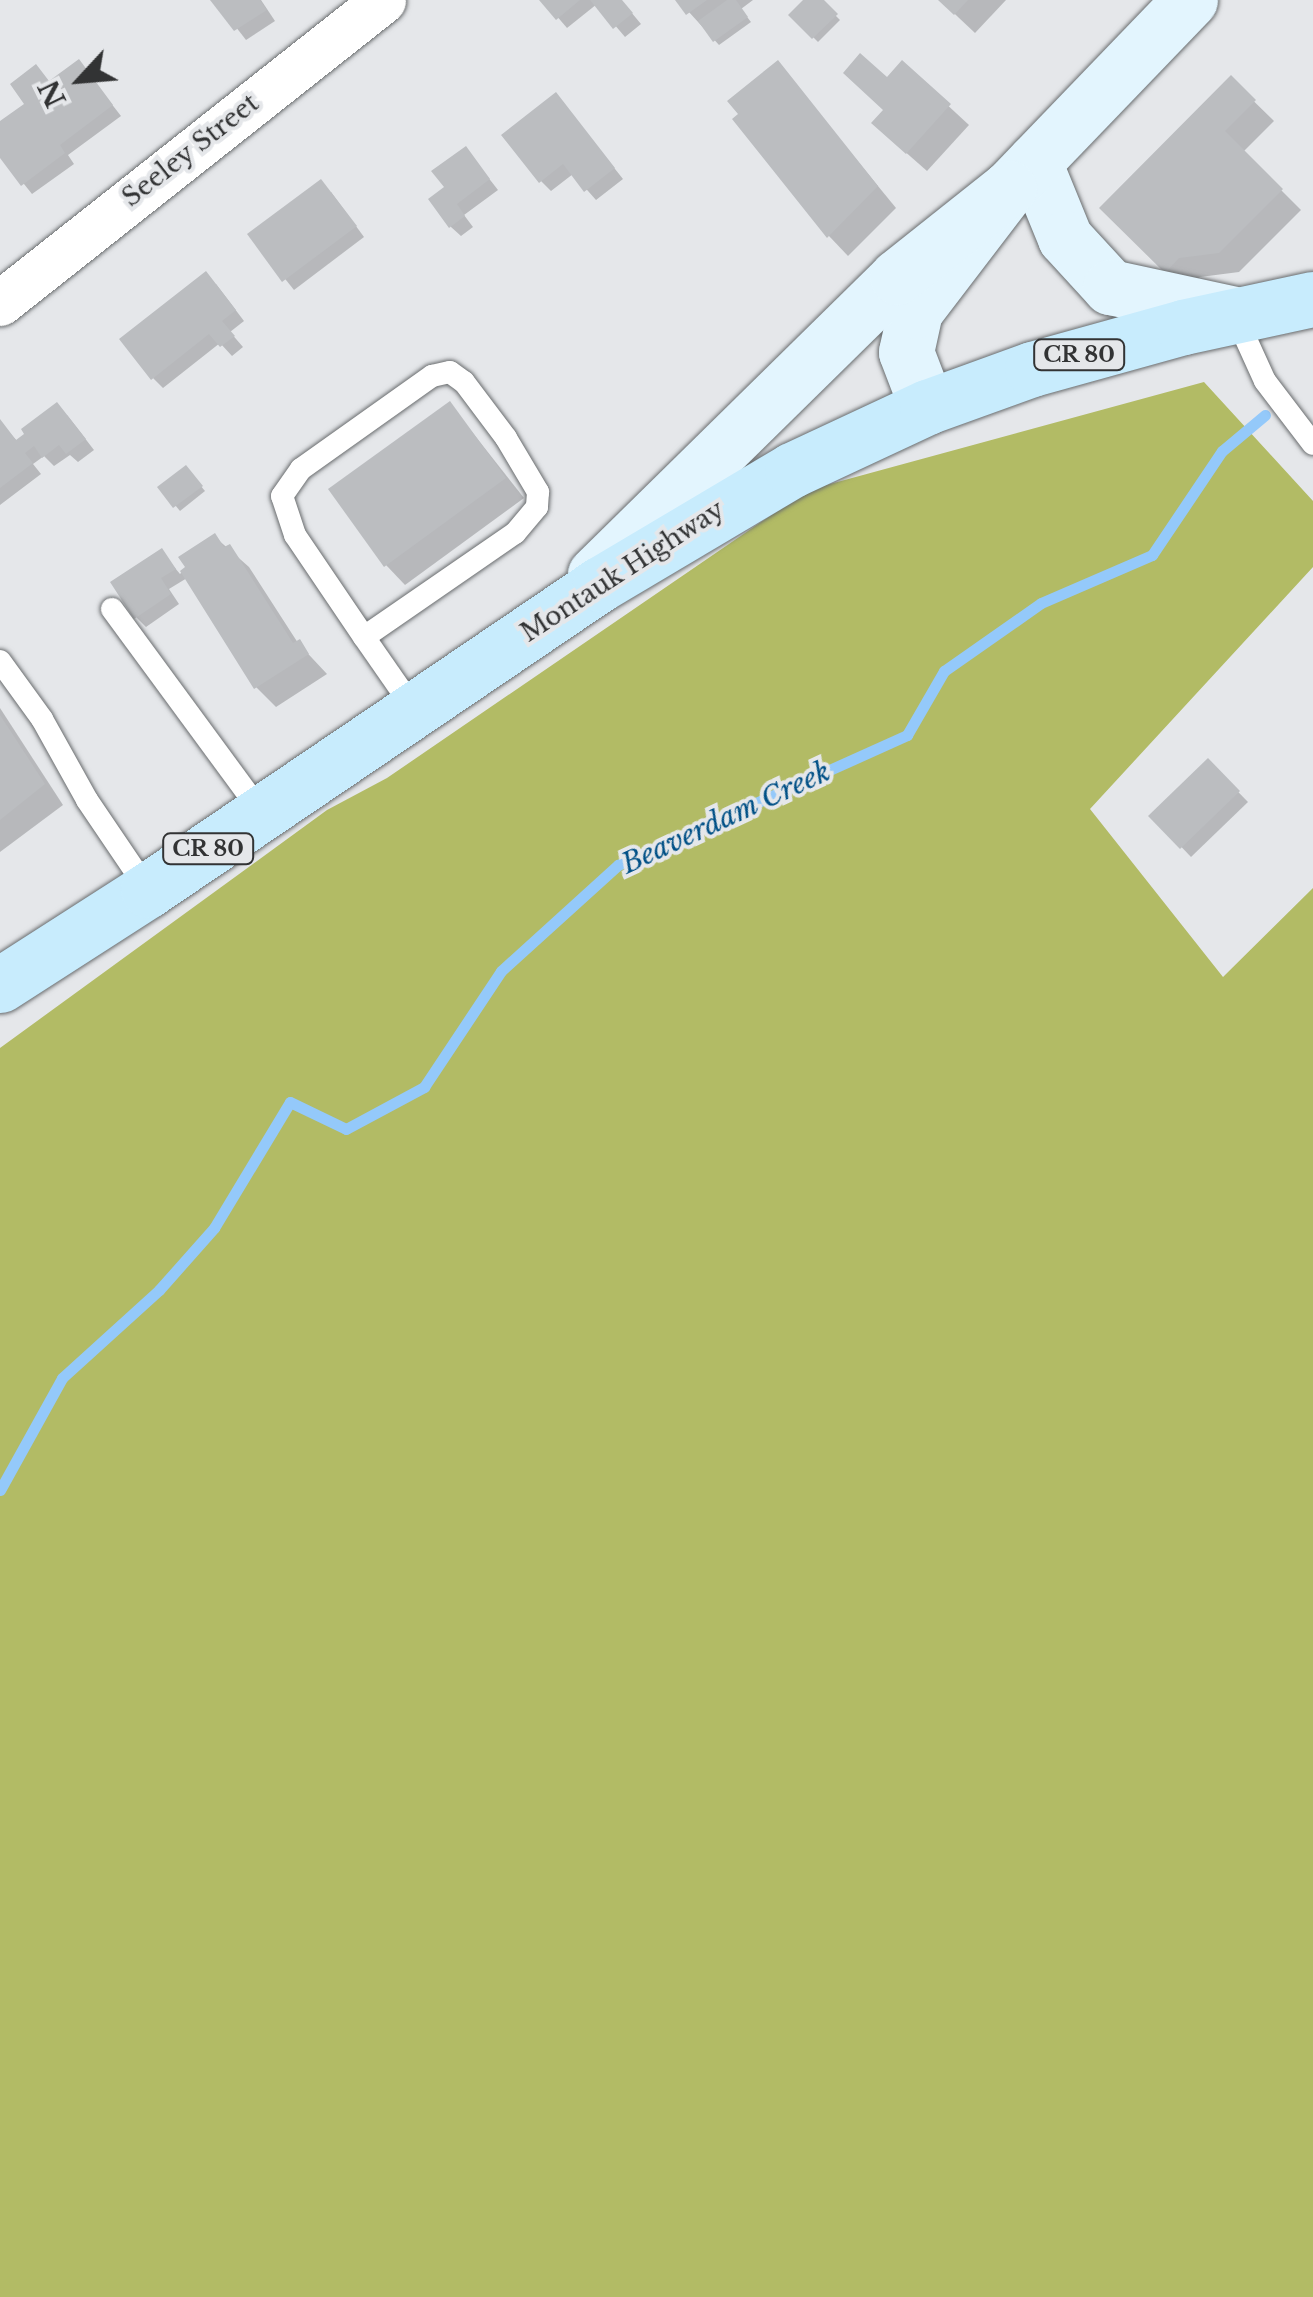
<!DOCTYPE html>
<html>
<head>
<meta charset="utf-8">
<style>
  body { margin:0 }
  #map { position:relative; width:1313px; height:2297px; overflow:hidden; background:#e5e7ea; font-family:"Libre Baskerville",serif }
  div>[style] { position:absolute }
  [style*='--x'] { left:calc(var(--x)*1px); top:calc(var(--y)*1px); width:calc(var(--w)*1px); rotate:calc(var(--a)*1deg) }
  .forest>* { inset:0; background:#b2bb65 }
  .shadow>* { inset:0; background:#0003 }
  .stream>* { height:11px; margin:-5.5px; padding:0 5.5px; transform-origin:5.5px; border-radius:5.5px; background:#94c9fa }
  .building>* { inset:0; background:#bbbdc0 }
  .roads { filter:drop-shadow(0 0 2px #696c6e) drop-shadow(0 0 2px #696c6e) }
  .lane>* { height:22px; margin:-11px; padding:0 11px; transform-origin:11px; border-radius:11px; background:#fff }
  .street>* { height:45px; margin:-22.5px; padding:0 22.5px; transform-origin:22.5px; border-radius:22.5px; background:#fff }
  .secondary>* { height:55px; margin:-27.5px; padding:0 27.5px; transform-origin:27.5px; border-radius:27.5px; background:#e3f5fe }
  .primary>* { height:55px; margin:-27.5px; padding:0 27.5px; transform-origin:27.5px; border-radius:27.5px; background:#c8ecfd }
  span { translate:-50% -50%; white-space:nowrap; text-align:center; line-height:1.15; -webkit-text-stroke:8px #e5e7ea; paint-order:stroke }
  .shield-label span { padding:2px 8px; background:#e5e7ea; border:2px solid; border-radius:8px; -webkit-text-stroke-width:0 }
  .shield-label { font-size:22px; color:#323334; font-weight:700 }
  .street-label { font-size:25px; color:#323334 }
  .water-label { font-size:28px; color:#005086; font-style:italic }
  .north { position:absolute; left:30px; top:30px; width:100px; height:100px; -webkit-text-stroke:8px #e5e7ea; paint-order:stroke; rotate:244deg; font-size:28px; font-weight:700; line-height:40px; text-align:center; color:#323334 }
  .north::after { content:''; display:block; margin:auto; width:35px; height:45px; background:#323334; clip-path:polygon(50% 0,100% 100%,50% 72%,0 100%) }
</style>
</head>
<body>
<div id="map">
  <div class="forest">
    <div style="clip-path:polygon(1204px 382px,1313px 501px,1313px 567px,1090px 809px,1223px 977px,1313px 888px,1313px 2297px,0 2297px,0 1048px,327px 810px,387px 778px,808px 490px)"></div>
  </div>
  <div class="shadow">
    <div style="clip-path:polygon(215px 0,261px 0,275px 21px,246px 40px)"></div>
    <div style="clip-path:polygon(543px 0,621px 0,641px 24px,625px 37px,597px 4px,567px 28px)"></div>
    <div style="clip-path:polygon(678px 0,753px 0,741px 9px,751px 22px,719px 45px)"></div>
    <div style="clip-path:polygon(807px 0,820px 0,840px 20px,818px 42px,791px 15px)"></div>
    <div style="clip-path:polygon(940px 0,1006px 0,975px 33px)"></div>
    <div style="clip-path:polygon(79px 62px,121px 116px,68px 155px,74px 164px,32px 194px,0 154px,0 124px)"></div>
    <div style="clip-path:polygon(778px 64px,896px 208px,848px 256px,829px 236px)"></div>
    <div style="clip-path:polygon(903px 64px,969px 125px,927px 171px,894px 142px,886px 110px,887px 81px)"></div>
    <div style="clip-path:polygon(1231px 79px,1274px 121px,1243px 152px,1301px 210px,1239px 272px,1200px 277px,1186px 291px,1103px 208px)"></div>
    <div style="clip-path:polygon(565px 106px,623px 179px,596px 200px,573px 174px,551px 191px,541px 181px)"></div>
    <div style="clip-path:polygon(466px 149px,498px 190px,464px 215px,473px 227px,461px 236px,451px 227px,448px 188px)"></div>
    <div style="clip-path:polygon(331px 192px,364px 237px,294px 290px,250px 235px)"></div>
    <div style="clip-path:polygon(216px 284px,244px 321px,230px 332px,243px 347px,232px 356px,220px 343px,163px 388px,153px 378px)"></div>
    <div style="clip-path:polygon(450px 404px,524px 498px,405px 585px,386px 565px)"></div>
    <div style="clip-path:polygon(67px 415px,94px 450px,78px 462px,70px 455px,54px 466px,44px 456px,33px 464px,41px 474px,0 505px,0 422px,18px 442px)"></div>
    <div style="clip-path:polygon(190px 473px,205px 491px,180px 511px,161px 488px)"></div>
    <div style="clip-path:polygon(215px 537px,249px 567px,298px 643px,327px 674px,276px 707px,256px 687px,187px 578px,169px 589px,179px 604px,146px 627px,136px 617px,161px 551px,180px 574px)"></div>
    <div style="clip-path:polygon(0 708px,63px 805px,0 852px)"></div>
    <div style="clip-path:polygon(1208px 761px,1248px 802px,1191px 857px,1152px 816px)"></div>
  </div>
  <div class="stream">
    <div style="--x:0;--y:1490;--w:128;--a:-61"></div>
    <div style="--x:62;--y:1378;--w:131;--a:-42.2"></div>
    <div style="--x:159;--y:1290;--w:83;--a:-48.4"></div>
    <div style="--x:214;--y:1228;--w:147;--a:-58.9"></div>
    <div style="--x:290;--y:1102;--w:62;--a:25.7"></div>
    <div style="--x:346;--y:1129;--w:89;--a:-28.3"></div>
    <div style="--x:424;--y:1087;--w:139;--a:-56.4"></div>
    <div style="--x:501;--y:971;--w:158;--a:-42.2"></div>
    <div style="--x:618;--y:865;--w:317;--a:-24.2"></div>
    <div style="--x:907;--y:735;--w:74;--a:-60"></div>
    <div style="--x:944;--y:671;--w:118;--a:-35"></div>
    <div style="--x:1041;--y:603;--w:121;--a:-23.4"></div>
    <div style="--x:1152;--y:555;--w:125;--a:-56.1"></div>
    <div style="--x:1222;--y:451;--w:56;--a:-39.9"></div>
  </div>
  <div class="building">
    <div style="clip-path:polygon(210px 0,260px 0,267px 10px,234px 31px)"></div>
    <div style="clip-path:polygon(539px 0,580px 0,556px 20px)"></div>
    <div style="clip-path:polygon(590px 0,622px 0,633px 13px,613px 29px)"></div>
    <div style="clip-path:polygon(675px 0,707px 0,686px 15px)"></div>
    <div style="clip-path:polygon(727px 0,736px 0,748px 17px,713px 42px,698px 21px)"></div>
    <div style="clip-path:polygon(803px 0,824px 0,838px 14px,812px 39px,788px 15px)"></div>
    <div style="clip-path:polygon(938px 0,968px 0,954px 15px)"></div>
    <div style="clip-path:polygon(860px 53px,887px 77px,902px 60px,951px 104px,906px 154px,871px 123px,883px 110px,843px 73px)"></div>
    <div style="clip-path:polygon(79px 59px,113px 105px,60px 145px,65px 153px,21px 186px,0 158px,0 121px,24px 104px,10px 84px,36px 64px,49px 81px)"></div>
    <div style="clip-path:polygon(778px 60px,878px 186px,827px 238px,732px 119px,738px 114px,727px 101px)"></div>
    <div style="clip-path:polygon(1231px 75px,1256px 100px,1225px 131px,1283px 189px,1219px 253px,1179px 258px,1165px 273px,1099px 208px)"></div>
    <div style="clip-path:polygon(556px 92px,615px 168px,584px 192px,563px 164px,539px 183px,501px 135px)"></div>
    <div style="clip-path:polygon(466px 146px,490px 179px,457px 204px,465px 216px,449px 228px,428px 199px,444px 187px,431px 171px)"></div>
    <div style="clip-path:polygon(321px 179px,357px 226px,282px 282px,247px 234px)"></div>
    <div style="clip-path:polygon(206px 271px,236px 310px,222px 321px,235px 336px,220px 347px,209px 334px,151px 380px,119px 339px)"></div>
    <div style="clip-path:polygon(450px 401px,506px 478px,384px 567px,328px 489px)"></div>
    <div style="clip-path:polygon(57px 402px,86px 439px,66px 454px,59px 445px,42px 458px,34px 446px,25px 453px,33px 463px,0 488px,0 419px,16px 440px,24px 434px,21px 429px)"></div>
    <div style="clip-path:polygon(186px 465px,203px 486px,173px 508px,157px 487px)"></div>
    <div style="clip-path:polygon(215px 533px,224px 547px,230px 544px,293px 643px,300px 639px,309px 654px,254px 689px,180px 571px,185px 567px,178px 557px)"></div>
    <div style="clip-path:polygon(162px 548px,176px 569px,161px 578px,171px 594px,134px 619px,110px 582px)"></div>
    <div style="clip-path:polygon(0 715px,45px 784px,0 820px)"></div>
    <div style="clip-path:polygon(1208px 758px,1240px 791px,1180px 849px,1148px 816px)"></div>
  </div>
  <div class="roads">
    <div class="lane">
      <div style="--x:1235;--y:315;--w:72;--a:65.6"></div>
      <div style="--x:1265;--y:381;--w:79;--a:52.7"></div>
      <div style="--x:112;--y:609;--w:253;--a:53.7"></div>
      <div style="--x:364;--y:637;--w:123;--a:-124.1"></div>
      <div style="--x:295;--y:535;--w:41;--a:-108.4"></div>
      <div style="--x:282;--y:496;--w:33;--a:-55"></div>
      <div style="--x:301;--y:469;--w:161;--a:-35.4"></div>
      <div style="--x:432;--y:376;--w:18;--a:-13"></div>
      <div style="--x:450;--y:372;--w:17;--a:36"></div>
      <div style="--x:464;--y:382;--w:70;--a:53.1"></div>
      <div style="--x:506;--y:438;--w:63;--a:59.3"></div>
      <div style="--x:538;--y:492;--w:15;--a:94"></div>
      <div style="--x:537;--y:507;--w:34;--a:130"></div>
      <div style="--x:515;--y:533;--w:183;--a:145.4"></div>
      <div style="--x:364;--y:637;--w:88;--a:55.2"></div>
      <div style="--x:0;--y:661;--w:72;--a:54.1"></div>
      <div style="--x:42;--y:719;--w:93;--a:60.9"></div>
      <div style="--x:87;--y:800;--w:109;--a:55.9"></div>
    </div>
    <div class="street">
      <div style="--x:0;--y:303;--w:488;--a:-38.3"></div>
    </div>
    <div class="secondary">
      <div style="--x:1034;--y:162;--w:82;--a:67.8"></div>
      <div style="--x:1065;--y:238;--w:67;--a:47.4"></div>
      <div style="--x:1110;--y:287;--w:128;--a:12.2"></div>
      <div style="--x:927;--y:407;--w:59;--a:-110.9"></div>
      <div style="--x:906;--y:352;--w:42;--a:-77.6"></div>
      <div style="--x:915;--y:311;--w:155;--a:-52.6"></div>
      <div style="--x:1009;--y:188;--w:261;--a:-46.1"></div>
      <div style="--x:595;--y:574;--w:424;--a:-44.5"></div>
      <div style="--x:897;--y:277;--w:143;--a:-38.5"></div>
    </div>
    <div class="primary">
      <div style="--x:0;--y:985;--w:176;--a:-32.7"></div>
      <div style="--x:148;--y:890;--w:546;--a:-34.1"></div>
      <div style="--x:600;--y:584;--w:223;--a:-30.7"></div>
      <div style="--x:792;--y:470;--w:149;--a:-25"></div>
      <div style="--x:927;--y:407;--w:112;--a:-19.9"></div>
      <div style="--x:1032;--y:369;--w:157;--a:-15.5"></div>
      <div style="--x:1183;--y:327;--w:133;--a:-12.2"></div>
    </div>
  </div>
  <div class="shield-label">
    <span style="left:1079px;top:355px">CR 80</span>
    <span style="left:208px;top:849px">CR 80</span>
  </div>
  <div class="street-label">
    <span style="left:191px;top:151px;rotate:-38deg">Seeley Street</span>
    <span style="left:623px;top:572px;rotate:-33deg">Montauk Highway</span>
  </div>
  <div class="water-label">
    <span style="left:726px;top:818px;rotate:-25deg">Beaverdam Creek</span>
  </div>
  <div class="north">N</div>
</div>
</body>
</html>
